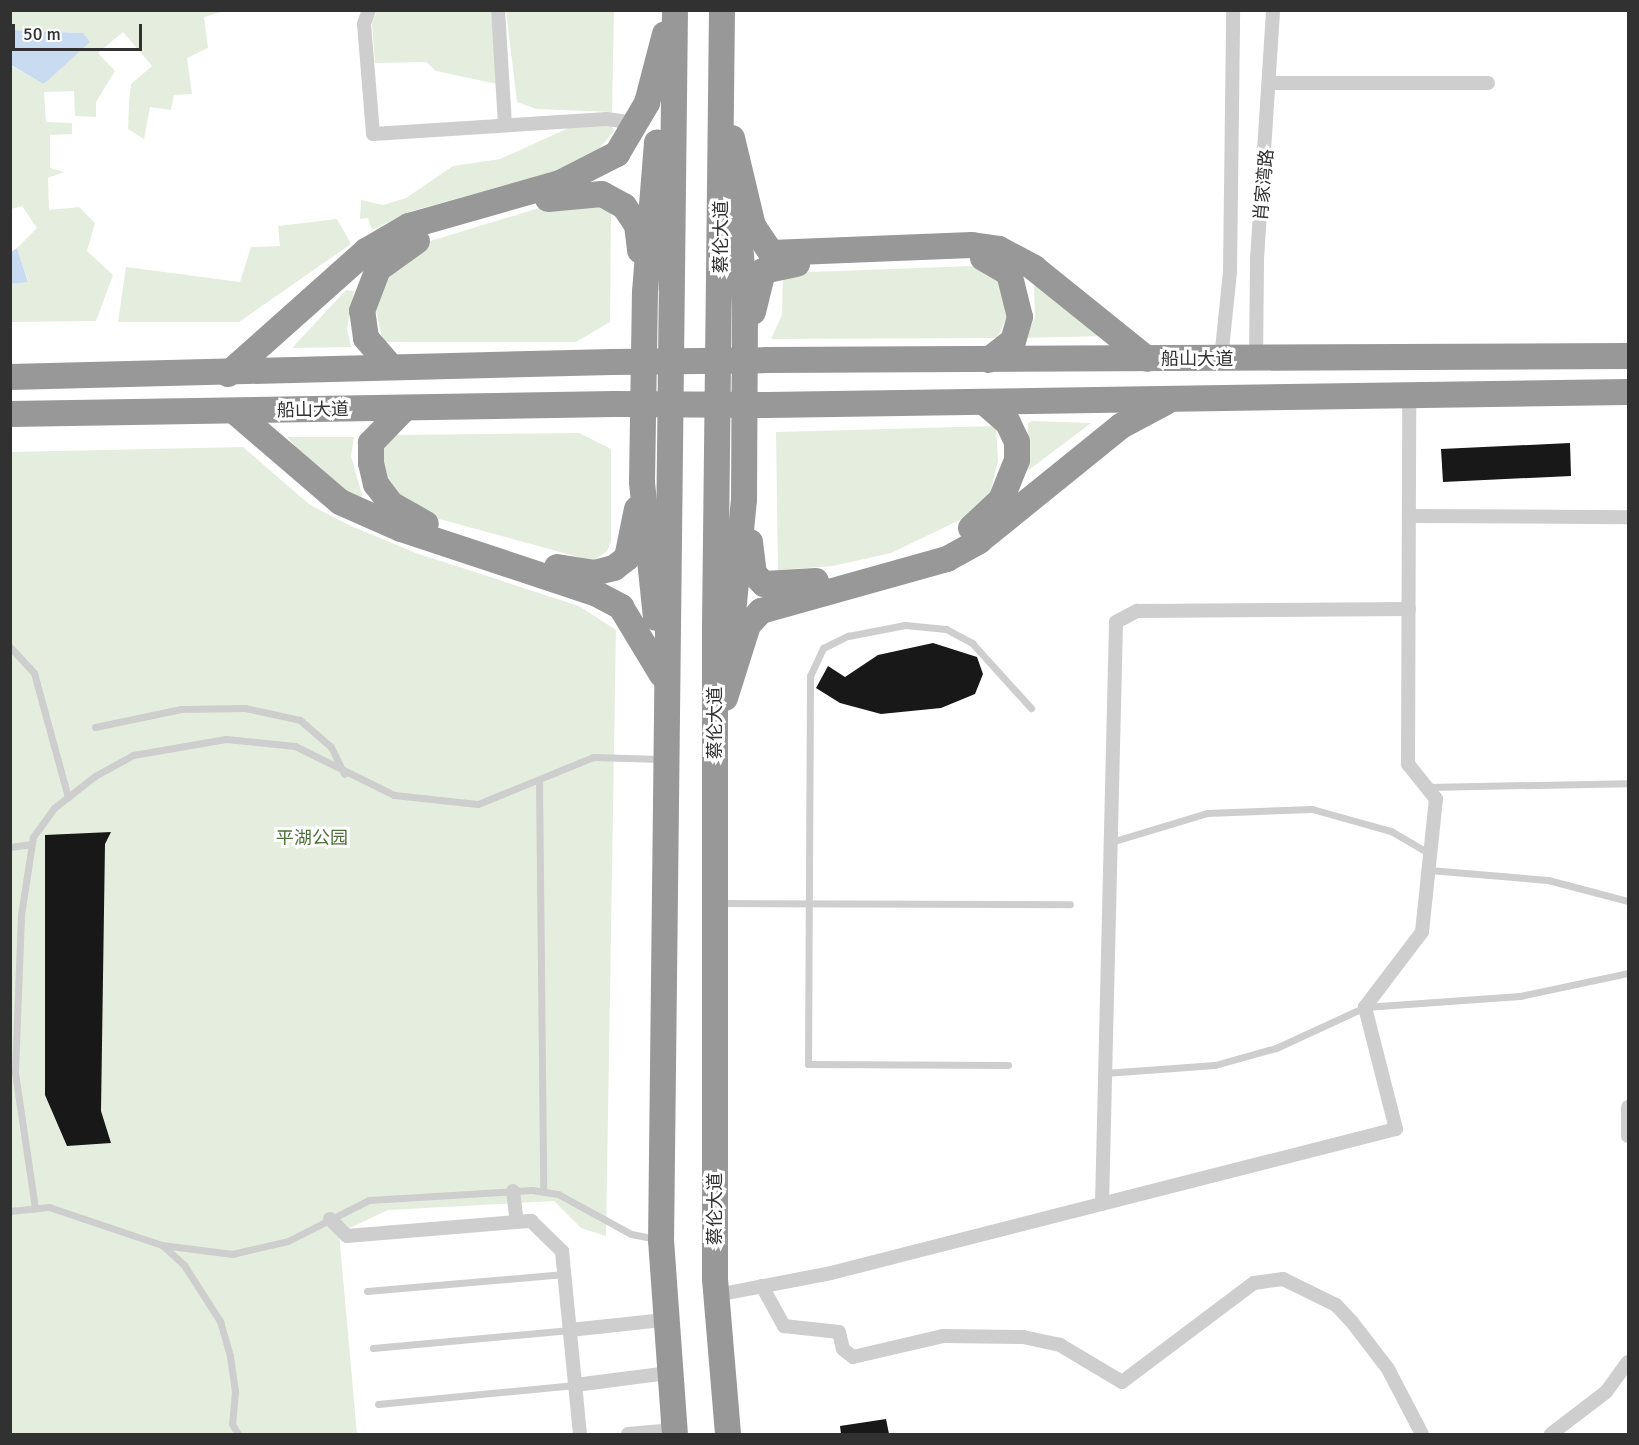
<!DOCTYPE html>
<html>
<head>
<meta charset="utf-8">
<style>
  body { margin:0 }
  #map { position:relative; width:1639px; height:1445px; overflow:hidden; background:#fff; font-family:Signika,"Noto Sans SC",sans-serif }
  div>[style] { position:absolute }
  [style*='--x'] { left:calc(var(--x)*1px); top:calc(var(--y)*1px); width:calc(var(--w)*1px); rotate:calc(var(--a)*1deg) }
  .green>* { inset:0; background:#e5eede }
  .water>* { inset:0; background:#c9dbf0 }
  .building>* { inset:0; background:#181818 }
  .lane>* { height:7px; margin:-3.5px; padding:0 3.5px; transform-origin:3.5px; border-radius:3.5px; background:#cecece }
  .street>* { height:14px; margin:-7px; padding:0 7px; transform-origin:7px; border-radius:7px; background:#cecece }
  .highway>* { height:26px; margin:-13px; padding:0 13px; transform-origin:13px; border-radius:13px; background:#989898 }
  .highway-bridge>* { height:26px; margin:-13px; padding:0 13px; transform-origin:13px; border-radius:13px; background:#989898 }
  span { translate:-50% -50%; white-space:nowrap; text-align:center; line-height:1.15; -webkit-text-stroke:6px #fff; paint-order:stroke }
  .street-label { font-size:18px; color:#313131 }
  .park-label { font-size:18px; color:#4c7139 }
  .frame { position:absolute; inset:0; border:12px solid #313131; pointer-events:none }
  .scale { position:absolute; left:12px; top:24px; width:130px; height:27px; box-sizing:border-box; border:3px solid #313131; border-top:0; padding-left:8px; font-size:18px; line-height:21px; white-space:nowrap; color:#313131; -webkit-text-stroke:4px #fff; paint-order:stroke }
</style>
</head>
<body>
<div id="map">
  <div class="green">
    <div style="clip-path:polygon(11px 11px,225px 11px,204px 17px,208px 48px,187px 58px,192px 94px,174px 95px,171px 110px,150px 107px,144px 139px,128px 129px,129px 102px,131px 84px,152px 66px,123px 32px,98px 53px,115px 71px,96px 102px,96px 117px,75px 116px,74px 91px,44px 92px,46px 122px,72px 123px,72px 134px,50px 135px,50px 168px,64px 172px,48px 178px,49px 210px,79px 207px,95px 223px,87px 251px,113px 275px,96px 321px,11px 322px,11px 284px,28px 281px,17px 248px,37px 228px,22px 206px,11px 209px,10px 65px,45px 84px,83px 33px,11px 30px)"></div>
    <div style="clip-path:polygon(377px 11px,491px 11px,497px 84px,436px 71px,426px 62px,375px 63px,372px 23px)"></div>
    <div style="clip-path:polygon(506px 11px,614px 11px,612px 112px,536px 109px,517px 102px)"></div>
    <div style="clip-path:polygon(573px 126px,612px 126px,614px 131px,588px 162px,412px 211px,372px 230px,368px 218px,360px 219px,361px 200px,383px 205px,406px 198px,453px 166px,500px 159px)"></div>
    <div style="clip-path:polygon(589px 200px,611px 213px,610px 322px,576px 342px,383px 342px,375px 306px,385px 275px,427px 242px,552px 204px)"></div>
    <div style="clip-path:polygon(337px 219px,351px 244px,239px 322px,118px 322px,126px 267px,240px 282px,251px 247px,280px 246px,278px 226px)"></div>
    <div style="clip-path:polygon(972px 266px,1000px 282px,1008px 315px,997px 338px,771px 339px,782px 315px,783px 273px)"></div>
    <div style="clip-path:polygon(1034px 283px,1103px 336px,1024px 338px,1035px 318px)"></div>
    <div style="clip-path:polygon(346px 290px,354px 291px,347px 329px,351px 347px,292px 348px)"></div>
    <div style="clip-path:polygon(1028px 423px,1032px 421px,1091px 423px,1026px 472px)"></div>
    <div style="clip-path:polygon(996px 426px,998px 461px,990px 494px,964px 518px,891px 553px,833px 566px,778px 570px,776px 432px)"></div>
    <div style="clip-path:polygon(579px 433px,611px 449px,611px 542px,607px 551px,593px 561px,428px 516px,406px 504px,382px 474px,381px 445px,390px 435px)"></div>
    <div style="clip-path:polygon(287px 437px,354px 437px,351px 456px,362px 495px,359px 503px,319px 473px)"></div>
    <div style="clip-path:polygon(243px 447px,310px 505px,351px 526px,416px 553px,579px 606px,616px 630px,606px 1236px,581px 1228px,554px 1201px,388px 1210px,339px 1233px,357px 1434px,11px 1434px,10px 452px)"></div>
  </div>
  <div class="water">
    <div style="clip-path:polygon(11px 30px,83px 33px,90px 42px,44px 84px,11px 65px)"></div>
    <div style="clip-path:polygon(17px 248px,28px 282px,11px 284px,11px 252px)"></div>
  </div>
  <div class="building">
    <div style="clip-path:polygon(1570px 443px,1571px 476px,1443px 482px,1441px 449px)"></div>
    <div style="clip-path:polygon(933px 643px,977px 657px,983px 674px,975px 694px,941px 708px,881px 714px,840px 703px,816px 688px,828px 666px,845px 677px,878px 655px)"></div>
    <div style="clip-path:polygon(111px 832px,105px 844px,101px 1111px,111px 1143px,67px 1146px,45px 1095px,45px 835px)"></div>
    <div style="clip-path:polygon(886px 1419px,889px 1434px,841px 1434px,840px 1426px)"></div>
  </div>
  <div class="lane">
    <div style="--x:10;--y:647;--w:35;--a:47"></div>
    <div style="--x:34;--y:673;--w:129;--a:74.7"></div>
    <div style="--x:95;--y:727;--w:88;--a:-11.8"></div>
    <div style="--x:181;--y:709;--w:64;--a:-0.9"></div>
    <div style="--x:245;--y:708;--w:56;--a:12.3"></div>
    <div style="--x:300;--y:720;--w:41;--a:41.1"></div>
    <div style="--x:331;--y:747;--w:30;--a:64"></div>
    <div style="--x:539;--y:781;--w:411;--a:89.4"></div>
    <div style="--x:1427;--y:787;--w:201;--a:-1.1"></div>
    <div style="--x:1111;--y:842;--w:100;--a:-16.8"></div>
    <div style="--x:1207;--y:813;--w:105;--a:-2.2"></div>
    <div style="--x:1312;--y:809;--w:82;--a:15.6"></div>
    <div style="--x:1391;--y:831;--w:45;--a:30.5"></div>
    <div style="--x:10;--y:847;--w:22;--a:-8"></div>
    <div style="--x:1429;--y:870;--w:119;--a:4.8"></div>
    <div style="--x:1548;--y:880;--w:83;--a:14.7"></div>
    <div style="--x:720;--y:903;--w:350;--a:0.2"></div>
    <div style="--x:1008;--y:1065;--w:200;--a:-179.7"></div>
    <div style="--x:808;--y:1064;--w:388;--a:-89.7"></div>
    <div style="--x:810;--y:676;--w:31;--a:-65"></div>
    <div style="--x:823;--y:648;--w:28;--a:-26"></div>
    <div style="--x:848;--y:636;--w:58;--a:-10.9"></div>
    <div style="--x:905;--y:625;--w:41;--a:5.6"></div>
    <div style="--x:946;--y:629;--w:30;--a:28"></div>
    <div style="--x:972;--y:643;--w:88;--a:47.8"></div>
    <div style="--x:1105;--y:1073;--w:110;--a:-4.2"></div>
    <div style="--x:1215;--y:1065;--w:63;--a:-15.6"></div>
    <div style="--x:1276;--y:1048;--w:98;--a:-24.7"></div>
    <div style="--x:1365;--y:1007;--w:155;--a:-4.1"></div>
    <div style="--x:1520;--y:996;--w:110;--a:-12"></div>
    <div style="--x:35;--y:1208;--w:137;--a:-98.4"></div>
    <div style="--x:15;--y:1072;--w:157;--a:-87.8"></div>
    <div style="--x:21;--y:915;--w:79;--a:-81.3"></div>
    <div style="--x:33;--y:837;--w:36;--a:-54"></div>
    <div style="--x:54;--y:808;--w:52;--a:-38"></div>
    <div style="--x:95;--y:776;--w:43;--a:-28.9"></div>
    <div style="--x:133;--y:755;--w:94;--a:-9.8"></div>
    <div style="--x:226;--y:739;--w:69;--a:5.8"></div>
    <div style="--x:295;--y:746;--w:110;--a:26.3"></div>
    <div style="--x:394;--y:795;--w:84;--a:6.1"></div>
    <div style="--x:478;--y:804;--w:124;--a:-22.2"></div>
    <div style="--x:593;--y:757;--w:68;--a:1.7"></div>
    <div style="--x:10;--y:1211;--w:39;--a:-6"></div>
    <div style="--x:49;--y:1207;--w:119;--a:18.6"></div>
    <div style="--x:162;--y:1245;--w:71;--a:7.3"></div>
    <div style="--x:232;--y:1254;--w:57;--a:-13.1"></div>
    <div style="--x:288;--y:1241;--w:91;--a:-26.8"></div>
    <div style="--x:369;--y:1200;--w:163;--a:-3.5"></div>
    <div style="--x:532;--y:1190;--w:26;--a:9"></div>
    <div style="--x:558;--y:1194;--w:83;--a:28.7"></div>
    <div style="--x:631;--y:1234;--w:25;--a:11"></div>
    <div style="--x:162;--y:1245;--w:30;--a:42"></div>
    <div style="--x:184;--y:1265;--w:67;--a:57.3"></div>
    <div style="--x:220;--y:1321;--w:36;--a:74"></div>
    <div style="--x:230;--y:1356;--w:35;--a:82"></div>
    <div style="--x:235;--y:1391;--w:33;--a:95"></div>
    <div style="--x:232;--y:1424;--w:12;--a:59"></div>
    <div style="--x:367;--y:1291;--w:198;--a:-4.9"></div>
    <div style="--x:373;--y:1348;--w:198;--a:-5.2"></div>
    <div style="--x:378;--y:1404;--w:198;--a:-5.5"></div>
  </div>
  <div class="street">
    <div style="--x:369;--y:10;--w:15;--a:110"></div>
    <div style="--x:364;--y:24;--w:110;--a:85.3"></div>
    <div style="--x:373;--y:134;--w:234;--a:-3.7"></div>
    <div style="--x:607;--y:119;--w:30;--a:8"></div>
    <div style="--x:498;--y:10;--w:115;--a:86.5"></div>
    <div style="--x:1271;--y:83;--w:217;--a:0"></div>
    <div style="--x:1221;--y:359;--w:87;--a:-84.1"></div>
    <div style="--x:1230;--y:272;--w:262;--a:-89.3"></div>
    <div style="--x:1256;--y:359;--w:100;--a:-89.4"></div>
    <div style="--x:1257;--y:259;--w:250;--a:-86.3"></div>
    <div style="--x:1409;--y:516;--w:219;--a:0.3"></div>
    <div style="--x:1628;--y:1107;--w:29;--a:90"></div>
    <div style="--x:513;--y:1191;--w:31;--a:83"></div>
    <div style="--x:1102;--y:1204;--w:582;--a:-88.62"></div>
    <div style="--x:1116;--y:622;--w:24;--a:-28"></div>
    <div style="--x:1137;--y:611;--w:272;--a:-0.4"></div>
    <div style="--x:330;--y:1219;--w:24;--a:45"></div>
    <div style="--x:347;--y:1236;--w:185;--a:-4.7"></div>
    <div style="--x:531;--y:1221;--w:43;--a:44.1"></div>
    <div style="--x:562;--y:1251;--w:184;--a:84.4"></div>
    <div style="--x:762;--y:1286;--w:46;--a:61.2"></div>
    <div style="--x:784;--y:1326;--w:55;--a:6.2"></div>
    <div style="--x:839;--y:1332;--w:17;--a:77"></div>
    <div style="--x:843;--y:1349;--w:13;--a:39"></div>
    <div style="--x:853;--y:1357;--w:92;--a:-13.1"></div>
    <div style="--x:943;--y:1336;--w:80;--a:0.7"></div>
    <div style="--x:1023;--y:1337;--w:38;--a:12"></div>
    <div style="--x:1060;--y:1345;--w:72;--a:30.8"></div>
    <div style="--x:1122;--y:1382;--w:165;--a:-36.9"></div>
    <div style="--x:1254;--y:1283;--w:29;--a:-8"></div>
    <div style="--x:1283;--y:1279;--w:59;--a:26.1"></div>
    <div style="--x:1336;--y:1305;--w:23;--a:47"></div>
    <div style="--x:1352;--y:1322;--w:59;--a:52.5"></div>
    <div style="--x:1388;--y:1369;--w:73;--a:62.4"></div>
    <div style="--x:717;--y:1295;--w:116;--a:-10.9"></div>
    <div style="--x:831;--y:1273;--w:583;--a:-14.3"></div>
    <div style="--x:1396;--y:1129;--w:126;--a:-104.3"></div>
    <div style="--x:1365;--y:1007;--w:94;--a:-52.8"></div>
    <div style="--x:1422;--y:932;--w:134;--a:-84"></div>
    <div style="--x:1436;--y:799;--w:45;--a:-128.7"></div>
    <div style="--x:1408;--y:764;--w:368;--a:-89.8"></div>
    <div style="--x:570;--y:1330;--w:95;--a:-6.1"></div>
    <div style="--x:575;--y:1385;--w:95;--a:-7.3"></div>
    <div style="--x:628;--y:1434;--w:46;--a:-5"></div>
    <div style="--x:1551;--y:1434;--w:69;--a:-37.4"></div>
    <div style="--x:1606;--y:1392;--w:37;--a:-54"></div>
  </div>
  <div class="highway">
    <div style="--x:675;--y:10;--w:1230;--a:90.65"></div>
    <div style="--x:661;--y:1240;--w:195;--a:85.9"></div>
    <div style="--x:722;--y:10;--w:617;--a:90.65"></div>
    <div style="--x:715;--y:627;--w:652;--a:90"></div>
    <div style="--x:715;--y:1279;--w:156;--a:85.2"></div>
    <div style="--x:732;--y:138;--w:90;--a:76.6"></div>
    <div style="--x:753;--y:226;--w:32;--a:56"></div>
    <div style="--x:771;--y:253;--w:201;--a:-2.3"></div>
    <div style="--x:972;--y:245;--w:27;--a:8"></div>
    <div style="--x:999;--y:249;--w:40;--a:28"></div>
    <div style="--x:1034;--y:268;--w:145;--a:38.8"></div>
    <div style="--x:548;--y:199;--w:54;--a:-5.3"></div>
    <div style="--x:602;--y:194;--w:25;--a:29"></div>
    <div style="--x:624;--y:206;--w:23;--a:56"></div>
    <div style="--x:637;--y:225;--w:26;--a:83"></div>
    <div style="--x:983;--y:258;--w:30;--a:30"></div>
    <div style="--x:1009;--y:273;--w:45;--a:76"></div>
    <div style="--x:1020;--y:317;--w:25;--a:106"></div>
    <div style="--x:1013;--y:341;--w:31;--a:142"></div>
    <div style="--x:753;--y:312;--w:42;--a:-76.3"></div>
    <div style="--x:763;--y:271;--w:35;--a:-12"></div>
    <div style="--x:766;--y:360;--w:862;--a:-0.27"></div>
    <div style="--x:391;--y:367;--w:38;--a:-131"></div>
    <div style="--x:366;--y:338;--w:27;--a:-98"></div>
    <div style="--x:362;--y:311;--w:45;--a:-69.1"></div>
    <div style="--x:378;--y:269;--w:48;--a:-35.7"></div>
    <div style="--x:228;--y:374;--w:185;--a:-41.7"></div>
    <div style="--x:366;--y:251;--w:50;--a:-30.2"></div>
    <div style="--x:409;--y:226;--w:157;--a:-15.9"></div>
    <div style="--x:560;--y:183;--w:64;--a:-27"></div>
    <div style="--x:617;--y:154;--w:59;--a:-59.5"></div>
    <div style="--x:647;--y:103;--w:71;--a:-75.4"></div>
    <div style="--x:10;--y:377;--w:602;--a:-1.43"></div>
    <div style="--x:767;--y:405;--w:861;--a:-0.87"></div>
    <div style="--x:405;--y:408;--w:49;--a:134.2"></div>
    <div style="--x:371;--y:443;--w:20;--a:90"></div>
    <div style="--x:371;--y:463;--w:22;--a:77"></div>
    <div style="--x:376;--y:484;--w:25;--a:53"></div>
    <div style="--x:391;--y:504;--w:40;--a:29.7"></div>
    <div style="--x:234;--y:411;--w:140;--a:40.6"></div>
    <div style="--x:340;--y:502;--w:67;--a:23.9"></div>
    <div style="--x:401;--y:529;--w:204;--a:18.3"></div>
    <div style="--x:595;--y:593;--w:30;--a:28"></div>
    <div style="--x:621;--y:607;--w:79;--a:58.9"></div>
    <div style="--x:10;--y:414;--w:605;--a:-0.95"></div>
    <div style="--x:971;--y:528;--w:41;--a:-43"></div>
    <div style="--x:1001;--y:500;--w:43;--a:-68.2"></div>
    <div style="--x:1017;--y:460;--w:18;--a:-90"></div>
    <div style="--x:1017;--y:442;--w:21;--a:-115"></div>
    <div style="--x:1008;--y:423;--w:32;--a:-139"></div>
    <div style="--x:750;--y:542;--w:32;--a:83"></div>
    <div style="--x:754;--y:574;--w:14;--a:45"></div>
    <div style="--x:764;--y:584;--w:52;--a:-3.3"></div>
    <div style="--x:557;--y:567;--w:37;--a:9"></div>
    <div style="--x:594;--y:573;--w:21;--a:-14"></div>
    <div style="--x:614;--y:568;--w:16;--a:-38"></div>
    <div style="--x:627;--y:558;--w:50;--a:-78.5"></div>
    <div style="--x:656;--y:618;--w:137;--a:-95.9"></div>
    <div style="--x:642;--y:482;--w:190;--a:-89.1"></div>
    <div style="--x:645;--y:292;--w:150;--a:-85.4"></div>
    <div style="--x:729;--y:655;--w:156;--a:-84.5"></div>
    <div style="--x:744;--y:500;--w:194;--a:-89.7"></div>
    <div style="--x:745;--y:306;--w:114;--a:-94.5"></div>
    <div style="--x:725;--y:698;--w:77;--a:-72.5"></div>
    <div style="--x:748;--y:625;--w:19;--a:-47"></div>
    <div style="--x:761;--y:611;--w:193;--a:-15.6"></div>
    <div style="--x:947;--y:559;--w:37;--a:-29"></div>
    <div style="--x:979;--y:541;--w:183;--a:-39"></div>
    <div style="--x:1121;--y:426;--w:51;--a:-28.1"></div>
  </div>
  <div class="highway-bridge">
    <div style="--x:612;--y:362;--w:154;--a:-0.7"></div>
    <div style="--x:615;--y:404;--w:152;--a:0.4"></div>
  </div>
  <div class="street-label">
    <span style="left:1264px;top:185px;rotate:-85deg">肖家湾路</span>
    <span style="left:721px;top:237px;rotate:-90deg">蔡伦大道</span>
    <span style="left:1197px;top:359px">船山大道</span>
    <span style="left:313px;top:410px;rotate:-1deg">船山大道</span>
    <span style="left:715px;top:723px;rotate:-90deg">蔡伦大道</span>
    <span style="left:715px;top:1209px;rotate:-90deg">蔡伦大道</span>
  </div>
  <div class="park-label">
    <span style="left:312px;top:838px">平湖公园</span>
  </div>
  <div class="frame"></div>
  <div class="scale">50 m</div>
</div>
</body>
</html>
